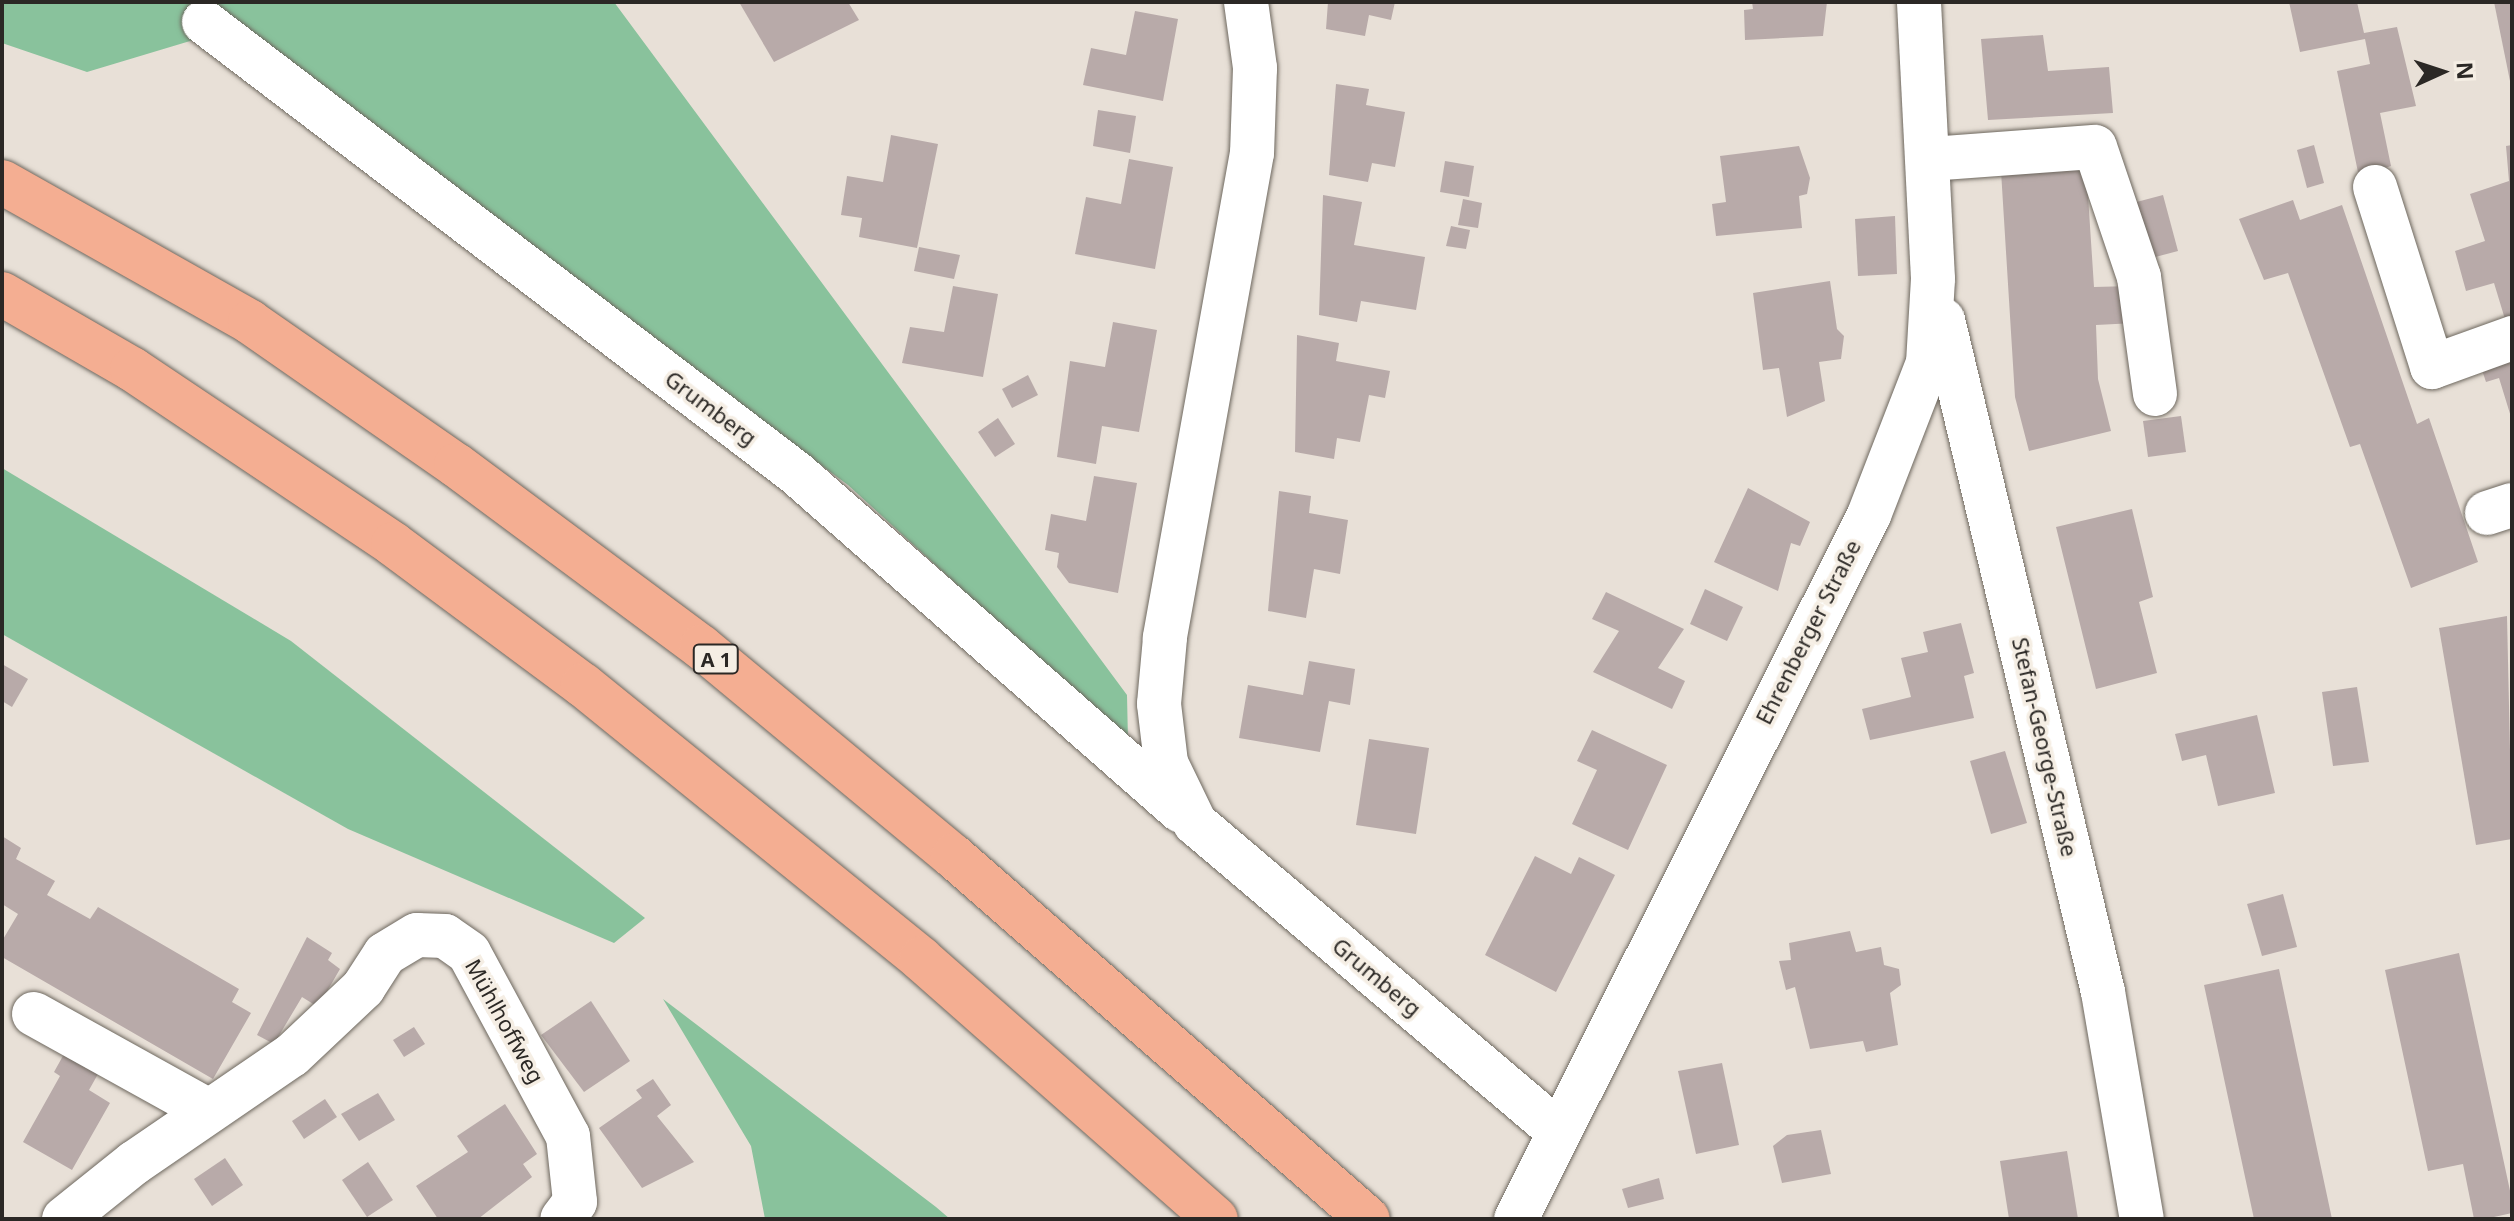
<!DOCTYPE html>
<html>
<head>
<meta charset="utf-8">
<style>
  body { margin:0 }
  #map { position:relative; width:2514px; height:1221px; overflow:hidden; background:#e8e0d7; font-family:"Noto Sans",sans-serif }
  div>[style] { position:absolute }
  [style*='--x'] { left:calc(var(--x)*1px); top:calc(var(--y)*1px); width:calc(var(--w)*1px); rotate:calc(var(--a)*1deg) }
  .green>* { inset:0; background:#89c29c }
  .building>* { inset:0; background:#b8aaa9 }
  .roads { filter:drop-shadow(0 0 2px #6e685f) drop-shadow(0 0 2px #6e685f) }
  .minor>* { height:44px; margin:-22px; padding:0 22px; transform-origin:22px; border-radius:22px; background:#fff }
  .highway>* { height:44px; margin:-22px; padding:0 22px; transform-origin:22px; border-radius:22px; background:#f4ae92 }
  span { translate:-50% -50%; white-space:nowrap; text-align:center; line-height:1.15; -webkit-text-stroke:7px #f5eee4; paint-order:stroke }
  .shield-label span { padding:2px 6px; background:#f5eee4; border:2px solid; border-radius:6px; -webkit-text-stroke-width:0 }
  .shield-label { font-size:20px; color:#2b2825; font-weight:700 }
  .street-label { font-size:22px; color:#2b2825 }
  .frame { position:absolute; inset:0; border:4px solid #2b2825; pointer-events:none }
  .north { position:absolute; left:2402px; top:32px; width:80px; height:80px; -webkit-text-stroke:6px #f5eee4; paint-order:stroke; rotate:87deg; font-size:22px; font-weight:700; line-height:32px; text-align:center; color:#2b2825 }
  .north::after { content:''; display:block; margin:auto; width:28px; height:36px; background:#2b2825; clip-path:polygon(50% 0,100% 100%,50% 72%,0 100%) }
</style>
</head>
<body>
<div id="map">
  <div class="green">
    <div style="clip-path:polygon(2px 2px,614px 2px,1127px 695px,1128px 741px,848px 485px,230px 29px,87px 72px,2px 43px)"></div>
    <div style="clip-path:polygon(2px 468px,291px 641px,645px 918px,614px 943px,348px 829px,2px 634px)"></div>
    <div style="clip-path:polygon(663px 999px,936px 1207px,950px 1219px,765px 1219px,751px 1146px)"></div>
  </div>
  <div class="building">
    <div style="clip-path:polygon(739px 2px,848px 2px,859px 20px,774px 62px)"></div>
    <div style="clip-path:polygon(1328px 2px,1395px 2px,1391px 20px,1369px 15px,1365px 36px,1326px 29px)"></div>
    <div style="clip-path:polygon(1752px 2px,1827px 2px,1823px 36px,1745px 40px,1744px 10px,1753px 9px)"></div>
    <div style="clip-path:polygon(2289px 2px,2357px 2px,2364px 33px,2397px 27px,2416px 106px,2380px 113px,2391px 166px,2359px 177px,2337px 71px,2370px 64px,2365px 39px,2300px 52px)"></div>
    <div style="clip-path:polygon(2494px 2px,2512px 2px,2512px 86px,2511px 86px)"></div>
    <div style="clip-path:polygon(1135px 11px,1178px 19px,1163px 101px,1083px 85px,1091px 48px,1126px 55px)"></div>
    <div style="clip-path:polygon(2043px 35px,2048px 71px,2109px 67px,2113px 113px,1988px 120px,1981px 39px)"></div>
    <div style="clip-path:polygon(1336px 84px,1369px 89px,1366px 105px,1405px 112px,1395px 167px,1372px 163px,1368px 182px,1329px 175px)"></div>
    <div style="clip-path:polygon(1098px 110px,1136px 116px,1130px 153px,1093px 146px)"></div>
    <div style="clip-path:polygon(891px 135px,938px 144px,917px 248px,859px 237px,862px 218px,841px 215px,847px 176px,883px 182px)"></div>
    <div style="clip-path:polygon(2314px 145px,2324px 183px,2307px 188px,2297px 150px)"></div>
    <div style="clip-path:polygon(2512px 145px,2512px 327px,2508px 329px,2494px 283px,2466px 291px,2455px 251px,2485px 241px,2470px 194px,2509px 181px,2506px 146px)"></div>
    <div style="clip-path:polygon(1799px 146px,1810px 178px,1807px 194px,1799px 196px,1802px 228px,1716px 236px,1712px 204px,1726px 202px,1720px 156px)"></div>
    <div style="clip-path:polygon(1129px 159px,1173px 167px,1155px 269px,1075px 254px,1086px 197px,1121px 204px)"></div>
    <div style="clip-path:polygon(1445px 161px,1474px 166px,1469px 197px,1440px 192px)"></div>
    <div style="clip-path:polygon(2086px 165px,2094px 287px,2132px 286px,2135px 323px,2096px 325px,2098px 379px,2111px 431px,2029px 451px,2015px 397px,2001px 171px)"></div>
    <div style="clip-path:polygon(1323px 195px,1362px 202px,1354px 245px,1425px 257px,1416px 310px,1361px 301px,1357px 322px,1319px 315px)"></div>
    <div style="clip-path:polygon(2163px 195px,2178px 251px,2144px 260px,2129px 204px)"></div>
    <div style="clip-path:polygon(1463px 199px,1482px 203px,1478px 228px,1458px 225px)"></div>
    <div style="clip-path:polygon(2293px 200px,2300px 220px,2342px 205px,2417px 424px,2429px 418px,2478px 562px,2411px 588px,2360px 444px,2350px 447px,2288px 273px,2264px 280px,2239px 219px)"></div>
    <div style="clip-path:polygon(1895px 216px,1897px 274px,1858px 276px,1855px 219px)"></div>
    <div style="clip-path:polygon(1451px 226px,1470px 230px,1466px 249px,1446px 246px)"></div>
    <div style="clip-path:polygon(919px 247px,960px 255px,954px 279px,914px 271px)"></div>
    <div style="clip-path:polygon(1830px 281px,1837px 329px,1844px 336px,1841px 359px,1819px 362px,1825px 401px,1787px 417px,1779px 368px,1763px 370px,1753px 293px)"></div>
    <div style="clip-path:polygon(953px 286px,998px 294px,983px 377px,902px 363px,910px 327px,944px 332px)"></div>
    <div style="clip-path:polygon(1113px 322px,1157px 330px,1139px 432px,1102px 426px,1096px 464px,1057px 457px,1070px 361px,1105px 367px)"></div>
    <div style="clip-path:polygon(1297px 335px,1339px 343px,1336px 361px,1390px 371px,1385px 398px,1369px 395px,1360px 442px,1337px 438px,1334px 459px,1295px 452px)"></div>
    <div style="clip-path:polygon(2512px 353px,2512px 417px,2511px 417px,2499px 378px,2486px 382px,2480px 364px)"></div>
    <div style="clip-path:polygon(1028px 375px,1038px 395px,1012px 408px,1002px 389px)"></div>
    <div style="clip-path:polygon(2181px 416px,2186px 452px,2148px 457px,2143px 421px)"></div>
    <div style="clip-path:polygon(998px 418px,1015px 444px,995px 457px,978px 432px)"></div>
    <div style="clip-path:polygon(1094px 476px,1137px 483px,1118px 593px,1069px 583px,1057px 567px,1059px 553px,1045px 550px,1051px 514px,1086px 521px)"></div>
    <div style="clip-path:polygon(1748px 488px,1810px 522px,1800px 546px,1791px 543px,1778px 591px,1714px 562px)"></div>
    <div style="clip-path:polygon(1279px 491px,1311px 496px,1309px 513px,1348px 520px,1340px 574px,1314px 569px,1306px 618px,1268px 611px)"></div>
    <div style="clip-path:polygon(2132px 509px,2153px 597px,2139px 602px,2157px 673px,2096px 689px,2056px 527px)"></div>
    <div style="clip-path:polygon(1705px 589px,1743px 607px,1727px 641px,1690px 624px)"></div>
    <div style="clip-path:polygon(1606px 592px,1684px 629px,1658px 668px,1685px 681px,1672px 709px,1593px 672px,1619px 631px,1592px 619px)"></div>
    <div style="clip-path:polygon(2507px 616px,2512px 839px,2476px 845px,2439px 628px)"></div>
    <div style="clip-path:polygon(1961px 623px,1974px 673px,1964px 676px,1974px 718px,1870px 740px,1862px 709px,1911px 697px,1901px 658px,1928px 652px,1923px 632px)"></div>
    <div style="clip-path:polygon(1309px 661px,1355px 669px,1350px 705px,1329px 701px,1320px 752px,1239px 738px,1248px 685px,1303px 695px)"></div>
    <div style="clip-path:polygon(2px 664px,28px 679px,12px 707px,2px 701px)"></div>
    <div style="clip-path:polygon(2357px 687px,2369px 762px,2333px 766px,2322px 692px)"></div>
    <div style="clip-path:polygon(2257px 715px,2275px 793px,2218px 806px,2206px 755px,2182px 761px,2175px 734px)"></div>
    <div style="clip-path:polygon(1592px 730px,1667px 765px,1628px 850px,1572px 824px,1597px 770px,1577px 761px)"></div>
    <div style="clip-path:polygon(1369px 739px,1429px 748px,1416px 834px,1356px 825px)"></div>
    <div style="clip-path:polygon(2005px 751px,2027px 823px,1991px 834px,1970px 761px)"></div>
    <div style="clip-path:polygon(2px 836px,21px 848px,16px 859px,55px 881px,47px 895px,90px 919px,98px 907px,239px 989px,232px 1002px,251px 1013px,213px 1079px,2px 957px,2px 941px,18px 914px,2px 904px)"></div>
    <div style="clip-path:polygon(1535px 856px,1571px 874px,1579px 857px,1615px 875px,1556px 992px,1485px 955px)"></div>
    <div style="clip-path:polygon(2283px 894px,2297px 947px,2262px 956px,2247px 904px)"></div>
    <div style="clip-path:polygon(1850px 931px,1856px 952px,1881px 947px,1884px 965px,1899px 969px,1901px 985px,1890px 993px,1898px 1045px,1866px 1052px,1863px 1041px,1810px 1049px,1795px 987px,1786px 990px,1779px 961px,1791px 960px,1789px 943px)"></div>
    <div style="clip-path:polygon(307px 937px,332px 953px,328px 960px,340px 969px,318px 1007px,302px 997px,274px 1044px,257px 1035px)"></div>
    <div style="clip-path:polygon(2459px 953px,2512px 1200px,2512px 1213px,2485px 1219px,2474px 1219px,2463px 1164px,2428px 1171px,2385px 970px)"></div>
    <div style="clip-path:polygon(2279px 969px,2297px 1055px,2332px 1219px,2254px 1219px,2204px 985px)"></div>
    <div style="clip-path:polygon(591px 1001px,630px 1061px,584px 1092px,541px 1035px)"></div>
    <div style="clip-path:polygon(414px 1027px,425px 1044px,404px 1057px,393px 1040px)"></div>
    <div style="clip-path:polygon(64px 1054px,98px 1074px,89px 1090px,110px 1103px,72px 1170px,23px 1142px,60px 1076px,54px 1072px)"></div>
    <div style="clip-path:polygon(1722px 1063px,1739px 1145px,1696px 1154px,1678px 1071px)"></div>
    <div style="clip-path:polygon(653px 1079px,671px 1105px,657px 1116px,694px 1162px,642px 1188px,599px 1128px,642px 1098px,636px 1090px)"></div>
    <div style="clip-path:polygon(378px 1093px,395px 1120px,359px 1141px,341px 1114px)"></div>
    <div style="clip-path:polygon(325px 1099px,337px 1117px,304px 1139px,292px 1121px)"></div>
    <div style="clip-path:polygon(505px 1104px,537px 1154px,523px 1164px,532px 1177px,478px 1219px,438px 1219px,416px 1186px,468px 1152px,457px 1136px)"></div>
    <div style="clip-path:polygon(1821px 1130px,1831px 1174px,1782px 1183px,1773px 1146px,1787px 1135px)"></div>
    <div style="clip-path:polygon(2067px 1151px,2078px 1219px,2009px 1219px,2000px 1161px)"></div>
    <div style="clip-path:polygon(225px 1158px,243px 1185px,212px 1206px,194px 1179px)"></div>
    <div style="clip-path:polygon(368px 1162px,393px 1200px,367px 1217px,342px 1180px)"></div>
    <div style="clip-path:polygon(1659px 1178px,1664px 1199px,1628px 1208px,1622px 1189px)"></div>
  </div>
  <div class="roads">
    <div class="minor">
      <div style="--x:1246;--y:2;--w:67;--a:82.2"></div>
      <div style="--x:1255;--y:68;--w:85;--a:92"></div>
      <div style="--x:1252;--y:153;--w:493;--a:100.2"></div>
      <div style="--x:1165;--y:638;--w:66;--a:95.2"></div>
      <div style="--x:1159;--y:704;--w:59;--a:83.2"></div>
      <div style="--x:1166;--y:763;--w:67;--a:64.2"></div>
      <div style="--x:1195;--y:823;--w:477;--a:40.3"></div>
      <div style="--x:204;--y:22;--w:744;--a:37.3"></div>
      <div style="--x:796;--y:473;--w:512;--a:41.28"></div>
      <div style="--x:1930;--y:159;--w:165;--a:-4.2"></div>
      <div style="--x:2095;--y:147;--w:137;--a:71.3"></div>
      <div style="--x:2139;--y:277;--w:118;--a:82.2"></div>
      <div style="--x:2375;--y:187;--w:189;--a:72.4"></div>
      <div style="--x:2432;--y:367;--w:85;--a:-19.9"></div>
      <div style="--x:1943;--y:320;--w:691;--a:76.61"></div>
      <div style="--x:2103;--y:992;--w:230;--a:80.3"></div>
      <div style="--x:2487;--y:513;--w:26;--a:-18"></div>
      <div style="--x:34;--y:1014;--w:200;--a:29"></div>
      <div style="--x:64;--y:1219;--w:90;--a:-38.7"></div>
      <div style="--x:134;--y:1163;--w:191;--a:-34.4"></div>
      <div style="--x:292;--y:1055;--w:98;--a:-43.3"></div>
      <div style="--x:363;--y:988;--w:40;--a:-57.1"></div>
      <div style="--x:385;--y:954;--w:37;--a:-31"></div>
      <div style="--x:417;--y:935;--w:28;--a:2"></div>
      <div style="--x:445;--y:936;--w:29;--a:35"></div>
      <div style="--x:469;--y:953;--w:208;--a:61.6"></div>
      <div style="--x:568;--y:1136;--w:66;--a:83.9"></div>
      <div style="--x:575;--y:1202;--w:21;--a:127"></div>
      <div style="--x:1516;--y:1219;--w:788;--a:-63.37"></div>
      <div style="--x:1869;--y:515;--w:163;--a:-68.8"></div>
      <div style="--x:1928;--y:363;--w:84;--a:-86.6"></div>
      <div style="--x:1933;--y:279;--w:277;--a:-92.9"></div>
    </div>
    <div class="highway">
      <div style="--x:2;--y:182;--w:285;--a:29.4"></div>
      <div style="--x:250;--y:322;--w:251;--a:34.8"></div>
      <div style="--x:456;--y:465;--w:305;--a:36.6"></div>
      <div style="--x:701;--y:647;--w:327;--a:39.7"></div>
      <div style="--x:953;--y:856;--w:551;--a:41.18"></div>
      <div style="--x:2;--y:294;--w:150;--a:30"></div>
      <div style="--x:132;--y:369;--w:314;--a:33.8"></div>
      <div style="--x:393;--y:544;--w:237;--a:36.6"></div>
      <div style="--x:583;--y:685;--w:435;--a:39"></div>
      <div style="--x:921;--y:959;--w:393;--a:41.4"></div>
    </div>
  </div>
  <div class="shield-label">
    <span style="left:716px;top:659px">A 1</span>
  </div>
  <div class="street-label">
    <span style="left:711px;top:408px;rotate:37deg">Grumberg</span>
    <span style="left:1808px;top:632px;rotate:-63deg">Ehrenberger Straße</span>
    <span style="left:2045px;top:747px;rotate:77deg">Stefan-George-Straße</span>
    <span style="left:1377px;top:977px;rotate:40deg">Grumberg</span>
    <span style="left:505px;top:1021px;rotate:61deg">Mühlhoffweg</span>
  </div>
  <div class="frame"></div>
  <div class="north">N</div>
</div>
</body>
</html>
